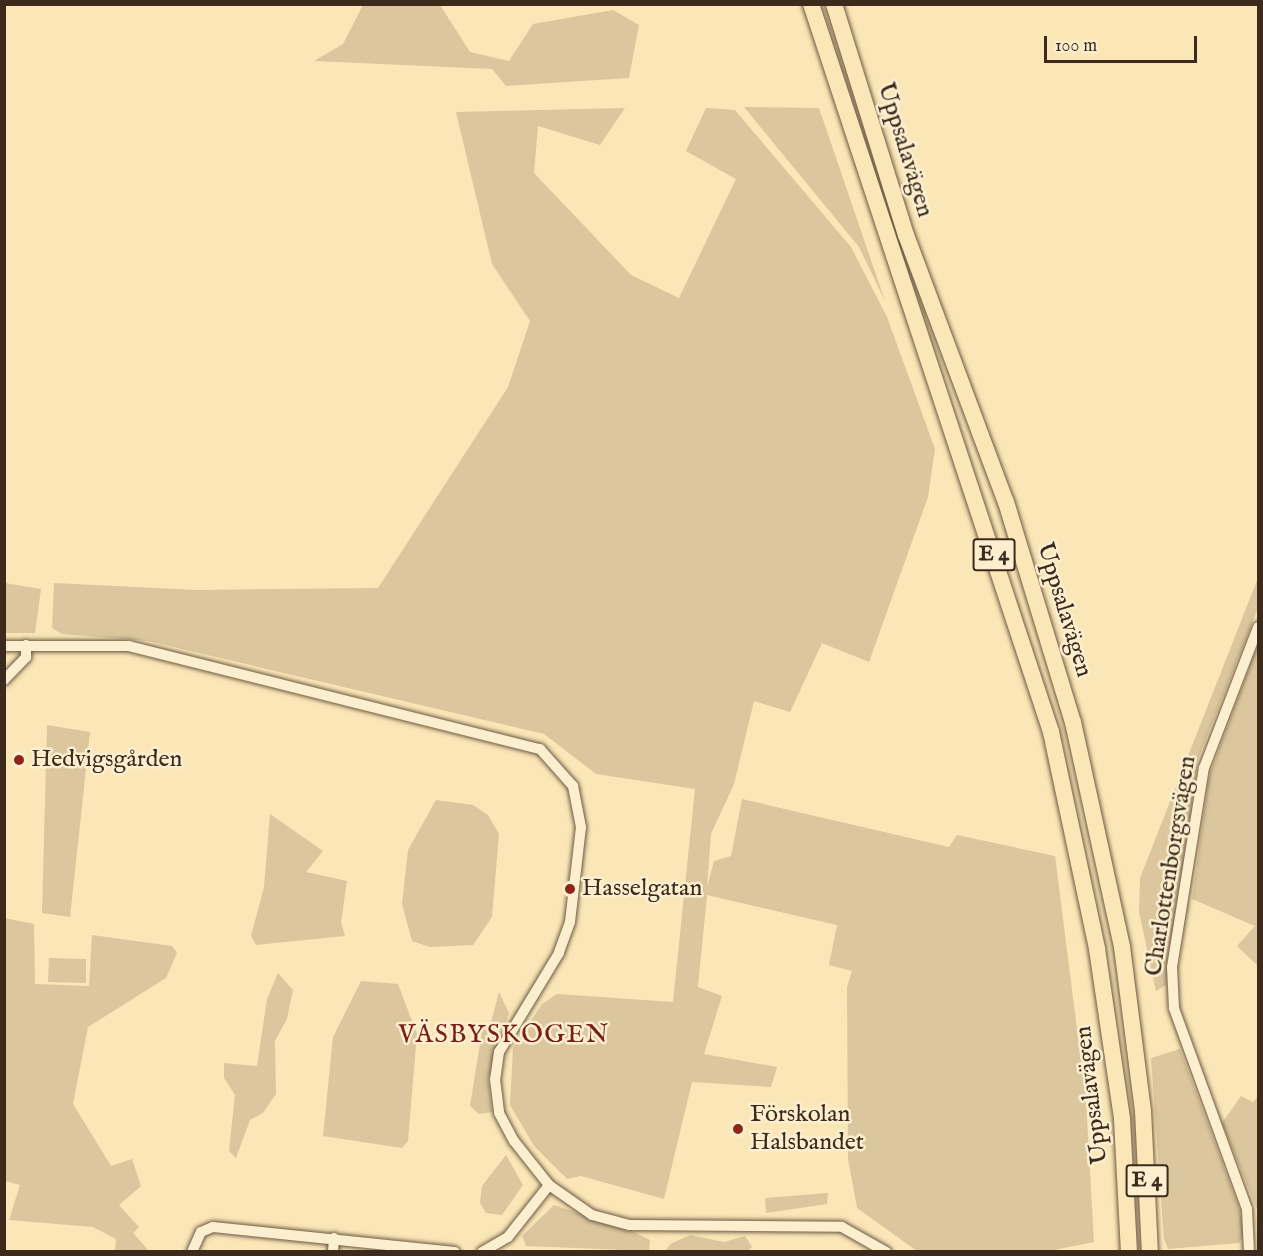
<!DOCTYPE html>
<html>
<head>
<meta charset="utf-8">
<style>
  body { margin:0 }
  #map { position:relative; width:1263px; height:1256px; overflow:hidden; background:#fbe6b7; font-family:"IM FELL English",serif }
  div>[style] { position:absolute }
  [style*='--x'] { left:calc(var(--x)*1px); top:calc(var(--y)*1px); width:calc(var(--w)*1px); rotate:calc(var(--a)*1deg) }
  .green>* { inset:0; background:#dbc69d }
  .roads { filter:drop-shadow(0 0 2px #6c5a44) drop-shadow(0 0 2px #6c5a44) }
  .minor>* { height:10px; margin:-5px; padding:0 5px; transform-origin:5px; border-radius:5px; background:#fcefd0 }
  .highway>* { height:16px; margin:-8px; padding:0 8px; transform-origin:8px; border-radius:8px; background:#fbe6b7 }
  .dots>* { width:16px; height:16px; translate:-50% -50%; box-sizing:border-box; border:3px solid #fcefd0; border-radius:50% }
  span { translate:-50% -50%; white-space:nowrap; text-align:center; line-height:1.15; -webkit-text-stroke:5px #fcefd0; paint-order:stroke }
  .shield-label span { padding:2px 4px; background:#fcefd0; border:2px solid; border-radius:4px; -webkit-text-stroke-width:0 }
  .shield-label { font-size:22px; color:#3c2b1d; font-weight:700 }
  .street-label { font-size:24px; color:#3c2b1d }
  .poi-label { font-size:24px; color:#3c2b1d }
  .left { translate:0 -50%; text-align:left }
  .neighbourhood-label { font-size:26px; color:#7a1f14; letter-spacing:1.5px }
  .frame { position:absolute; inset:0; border:6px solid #3c2b1d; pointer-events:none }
  .scale { position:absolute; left:1044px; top:36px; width:153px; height:27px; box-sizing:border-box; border:3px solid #3c2b1d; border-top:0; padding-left:8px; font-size:18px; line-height:21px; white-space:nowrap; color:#3c2b1d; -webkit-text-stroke:4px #fcefd0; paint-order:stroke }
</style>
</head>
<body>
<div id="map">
  <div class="green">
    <div style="clip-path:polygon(363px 5px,440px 5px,470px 52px,509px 61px,533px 24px,613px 10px,639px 25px,629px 78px,506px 86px,492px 69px,314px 61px,343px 44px)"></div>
    <div style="clip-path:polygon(744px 107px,819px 108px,885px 301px,859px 247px)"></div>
    <div style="clip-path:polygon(625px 108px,600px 145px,538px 126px,534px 173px,631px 275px,679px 298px,736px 179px,686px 151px,706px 108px,735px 110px,851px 247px,887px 317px,935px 449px,928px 497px,869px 662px,822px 643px,790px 712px,754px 701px,734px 784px,711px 834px,707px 887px,714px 861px,731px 856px,742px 799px,949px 847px,957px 835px,1055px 856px,1086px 1100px,1094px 1242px,1049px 1251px,917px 1251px,857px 1208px,848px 1159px,847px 987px,852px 971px,829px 965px,837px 925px,707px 895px,698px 987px,722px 996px,704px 1054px,777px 1067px,771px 1087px,692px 1082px,664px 1199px,581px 1176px,567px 1179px,534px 1146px,510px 1105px,513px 1048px,542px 1004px,557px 994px,673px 1002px,695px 789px,596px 774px,544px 734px,148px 641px,62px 634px,52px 628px,54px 583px,196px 590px,378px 588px,508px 387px,530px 321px,492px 264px,456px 112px)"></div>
    <div style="clip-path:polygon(1258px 578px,1258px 608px,1198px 759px,1166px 985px,1156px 991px,1139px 912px,1140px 878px)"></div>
    <div style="clip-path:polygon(5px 583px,41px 589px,35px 633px,5px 633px)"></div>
    <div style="clip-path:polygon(1258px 644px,1258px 966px,1237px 946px,1255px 926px,1192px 899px,1209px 777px)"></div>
    <div style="clip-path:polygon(47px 725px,90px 732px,70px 917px,42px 913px)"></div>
    <div style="clip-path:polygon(436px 800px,473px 805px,488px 815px,499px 834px,492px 917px,473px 945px,430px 947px,412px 941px,402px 904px,408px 850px)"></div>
    <div style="clip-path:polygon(270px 814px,323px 851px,306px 872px,347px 881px,341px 922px,345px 936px,256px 945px,251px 936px,264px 887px)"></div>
    <div style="clip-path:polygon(4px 918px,34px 924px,35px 984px,89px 986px,92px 935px,172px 946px,177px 953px,166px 978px,88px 1027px,73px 1104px,111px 1166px,132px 1159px,141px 1186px,119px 1205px,139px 1227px,133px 1233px,149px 1251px,115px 1251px,116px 1239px,93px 1227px,9px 1220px,20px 1185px,5px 1181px)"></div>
    <div style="clip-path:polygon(49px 958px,86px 959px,86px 983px,48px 982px)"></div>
    <div style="clip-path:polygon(278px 973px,293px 990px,287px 1019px,275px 1041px,276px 1094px,263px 1113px,250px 1120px,236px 1158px,229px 1151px,235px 1095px,224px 1078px,224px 1063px,257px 1066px,267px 999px)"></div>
    <div style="clip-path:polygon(361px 981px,398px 984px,417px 1034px,408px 1141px,402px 1148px,323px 1136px,333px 1037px)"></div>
    <div style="clip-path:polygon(499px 992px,509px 1013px,488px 1078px,492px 1112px,479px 1114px,470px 1106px,482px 1031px,490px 1026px)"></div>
    <div style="clip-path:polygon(1180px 1049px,1239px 1208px,1245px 1234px,1239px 1243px,1168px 1249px,1164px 1239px,1151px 1058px)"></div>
    <div style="clip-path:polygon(1241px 1096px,1253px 1102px,1258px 1096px,1258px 1211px,1222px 1123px)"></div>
    <div style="clip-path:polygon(506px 1155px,523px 1185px,502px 1215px,486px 1213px,480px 1203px,482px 1186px)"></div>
    <div style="clip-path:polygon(828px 1193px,827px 1204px,766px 1213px,765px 1198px)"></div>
    <div style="clip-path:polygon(554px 1205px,630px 1230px,650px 1240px,649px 1251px,526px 1246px,522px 1236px)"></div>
    <div style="clip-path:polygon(690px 1235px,724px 1242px,745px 1236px,752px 1247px,748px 1251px,666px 1251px,670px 1244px)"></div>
  </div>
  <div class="roads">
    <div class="minor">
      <div style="--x:4;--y:646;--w:125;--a:0"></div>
      <div style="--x:129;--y:646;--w:424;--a:14.1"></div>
      <div style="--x:540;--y:749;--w:50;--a:48.3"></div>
      <div style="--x:573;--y:786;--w:42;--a:79"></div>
      <div style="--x:581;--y:827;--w:96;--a:96.6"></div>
      <div style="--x:570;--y:922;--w:33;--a:110"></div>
      <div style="--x:559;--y:953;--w:116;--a:121.2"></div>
      <div style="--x:499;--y:1052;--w:27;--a:98"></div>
      <div style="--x:495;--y:1079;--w:34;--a:83"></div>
      <div style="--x:499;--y:1113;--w:32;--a:62"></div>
      <div style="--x:514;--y:1141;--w:56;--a:51.5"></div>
      <div style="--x:549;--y:1185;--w:52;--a:34.9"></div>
      <div style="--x:592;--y:1215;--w:39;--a:15"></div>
      <div style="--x:630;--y:1225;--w:212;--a:0.5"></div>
      <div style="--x:842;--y:1227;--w:51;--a:29.6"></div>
      <div style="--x:4;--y:680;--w:32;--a:-46"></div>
      <div style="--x:26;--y:657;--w:12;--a:-90"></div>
      <div style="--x:192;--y:1252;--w:22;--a:-66"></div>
      <div style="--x:201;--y:1232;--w:13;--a:-23"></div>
      <div style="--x:213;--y:1227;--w:243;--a:5.9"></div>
      <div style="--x:333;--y:1252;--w:14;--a:-86"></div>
      <div style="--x:482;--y:1252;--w:30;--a:-30"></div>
      <div style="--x:508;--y:1237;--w:66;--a:-51.7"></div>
      <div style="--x:1249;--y:1252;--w:43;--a:-92.7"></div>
      <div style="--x:1247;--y:1209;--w:214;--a:-110"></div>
      <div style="--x:1174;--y:1008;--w:41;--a:-92.8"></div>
      <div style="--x:1172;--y:967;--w:202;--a:-80.9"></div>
      <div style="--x:1204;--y:768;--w:151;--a:-69"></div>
    </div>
    <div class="highway">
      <div style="--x:811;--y:4;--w:767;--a:71.75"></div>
      <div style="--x:1051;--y:732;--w:222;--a:78"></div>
      <div style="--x:1097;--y:949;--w:172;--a:81.6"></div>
      <div style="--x:1122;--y:1119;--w:133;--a:87"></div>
      <div style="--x:834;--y:4;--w:242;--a:72.7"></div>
      <div style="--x:906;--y:235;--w:285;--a:69.5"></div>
      <div style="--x:1006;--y:502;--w:230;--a:73.1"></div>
      <div style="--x:1073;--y:722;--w:230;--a:77.7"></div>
      <div style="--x:1122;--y:947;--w:165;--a:82.7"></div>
      <div style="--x:1143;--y:1111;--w:141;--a:87.2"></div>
    </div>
  </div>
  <div class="dots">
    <div style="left:19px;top:760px;background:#8f2418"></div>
    <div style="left:570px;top:889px;background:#8f2418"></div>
    <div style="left:738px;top:1129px;background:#8f2418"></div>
  </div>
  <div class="shield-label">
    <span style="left:994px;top:555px">E 4</span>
    <span style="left:1147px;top:1181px">E 4</span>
  </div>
  <div class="street-label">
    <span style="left:905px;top:150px;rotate:73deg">Uppsalavägen</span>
    <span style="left:1064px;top:610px;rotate:73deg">Uppsalavägen</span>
    <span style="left:1171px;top:866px;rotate:-81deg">Charlottenborgsvägen</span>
    <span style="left:1092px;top:1095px;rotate:-97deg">Uppsalavägen</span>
  </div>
  <div class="poi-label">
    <span class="left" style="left:31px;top:760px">Hedvigsgården</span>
    <span class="left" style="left:582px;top:889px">Hasselgatan</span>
    <span class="left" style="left:750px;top:1129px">Förskolan<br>Halsbandet</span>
  </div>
  <div class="neighbourhood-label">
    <span style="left:504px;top:1035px">VÄSBYSKOGEN</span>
  </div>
  <div class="frame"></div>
  <div class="scale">100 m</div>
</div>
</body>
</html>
